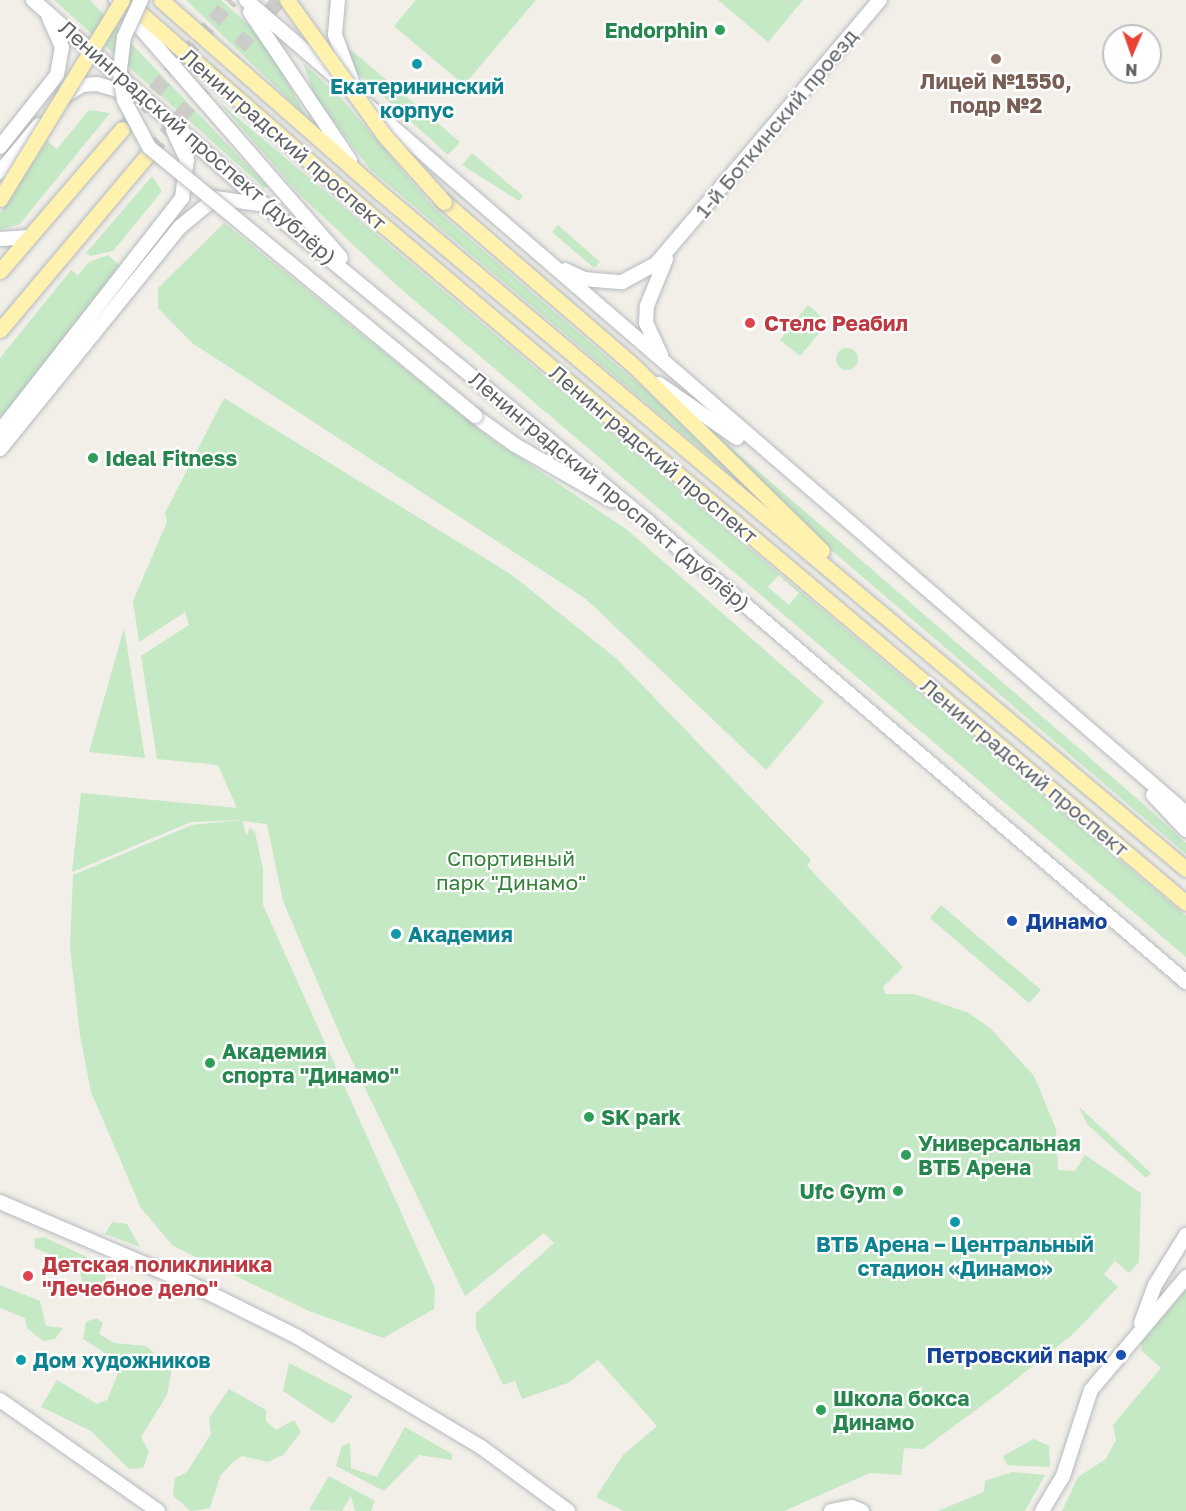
<!DOCTYPE html>
<html>
<head>
<meta charset="utf-8">
<style>
  body { margin:0 }
  #map { position:relative; width:1186px; height:1511px; overflow:hidden; background:#f1efe8; font-family:"Golos Text",sans-serif }
  div>[style] { position:absolute }
  [style*='--x'] { left:calc(var(--x)*1px); top:calc(var(--y)*1px); width:calc(var(--w)*1px); rotate:calc(var(--a)*1deg) }
  .green>* { inset:0; background:#c5e8c5 }
  .round { border-radius:50% }
  .primary-tunnel>* { height:15px; margin-top:-7.5px; transform-origin:0; background:repeating-linear-gradient(90deg,#ccccc8 0 15px,transparent 0 23px) }
  .roads { filter:drop-shadow(0 0 2px #b6babf) drop-shadow(0 0 2px #b6babf) }
  .secondary>* { height:14px; margin:-7px; padding:0 7px; transform-origin:7px; border-radius:7px; background:#fff }
  .primary>* { height:15px; margin:-7.5px; padding:0 7.5px; transform-origin:7.5px; border-radius:7.5px; background:#fff2af }
  .bridges { filter:drop-shadow(0 0 2px #b6babf) drop-shadow(0 0 2px #b6babf) }
  .secondary-bridge>* { height:14px; margin:-7px; padding:0 7px; transform-origin:7px; border-radius:7px; background:#fff }
  .primary-bridge>* { height:15px; margin:-7.5px; padding:0 7.5px; transform-origin:7.5px; border-radius:7.5px; background:#fff2af }
  .dots>* { width:16px; height:16px; translate:-50% -50%; box-sizing:border-box; border:3px solid #fff; border-radius:50% }
  span { translate:-50% -50%; white-space:nowrap; text-align:center; line-height:1.15; -webkit-text-stroke:4.5px #fff; paint-order:stroke }
  .leisure-label { font-size:21px; color:#27864d; font-weight:700 }
  .right { translate:-100% -50%; text-align:right }
  .left { translate:0 -50%; text-align:left }
  .education-label { font-size:21px; color:#785e54; font-weight:700 }
  .culture-label { font-size:21px; color:#0d838f; font-weight:700 }
  .street-label { font-size:21px; color:#5f6368 }
  .health-label { font-size:21px; color:#be3a42; font-weight:700 }
  .park-label { font-size:21px; color:#348238 }
  .transit-label { font-size:21px; color:#164399; font-weight:700 }
  .north { position:absolute; left:1102px; top:24px; width:60px; height:60px; box-sizing:border-box; background:#fff; border:2px solid #bfc1c3; border-radius:50%; rotate:182deg; font-size:16px; font-weight:700; line-height:24px; text-align:center; color:#5f6368 }
  .north::after { content:''; display:block; margin:auto; width:21px; height:27px; background:#ea4335; clip-path:polygon(50% 0,100% 100%,50% 72%,0 100%) }
</style>
</head>
<body>
<div id="map">
  <div class="green">
    <div style="clip-path:polygon(54px 0,90px 0,268px 187px,264px 188px)"></div>
    <div style="clip-path:polygon(186px 0,221px 0,264px 39px,306px 116px)"></div>
    <div style="clip-path:polygon(416px 0,536px 0,464px 85px,394px 26px)"></div>
    <div style="clip-path:polygon(718px 0,803px 0,768px 42px)"></div>
    <div style="clip-path:polygon(344px 44px,460px 142px,448px 155px,355px 71px)"></div>
    <div style="clip-path:polygon(303px 63px,341px 98px,436px 210px,650px 394px,754px 494px,370px 169px,315px 97px)"></div>
    <div style="clip-path:polygon(evenodd,219px 102px,1186px 916px,1186px 957px,394px 283px,299px 194px,219px 102px,779px 575px,799px 593px,789px 605px,768px 587px,779px 575px)"></div>
    <div style="clip-path:polygon(89px 110px,110px 113px,20px 224px,0 230px,0 213px,47px 141px,57px 149px)"></div>
    <div style="clip-path:polygon(472px 153px,523px 196px,519px 201px,462px 165px)"></div>
    <div style="clip-path:polygon(152px 176px,162px 191px,113px 251px,90px 256px,86px 253px)"></div>
    <div style="clip-path:polygon(224px 223px,490px 438px,626px 529px,824px 702px,766px 770px,586px 599px,192px 343px,158px 308px,158px 288px)"></div>
    <div style="clip-path:polygon(558px 225px,600px 262px,594px 268px,552px 232px)"></div>
    <div style="clip-path:polygon(108px 255px,120px 266px,0 421px,0 358px,71px 270px,78px 275px,89px 262px)"></div>
    <div style="clip-path:polygon(808px 305px,828px 322px,800px 356px,780px 340px)"></div>
    <div class="round" style="left:836px;top:348px;width:22px;height:22px"></div>
    <div style="clip-path:polygon(662px 388px,1141px 802px,1186px 843px,1186px 854px,796px 520px)"></div>
    <div style="clip-path:polygon(224px 398px,512px 575px,618px 660px,811px 860px,807px 866px,903px 967px,883px 987px,885px 994px,914px 994px,969px 1013px,991px 1029px,1034px 1076px,1056px 1129px,1058px 1170px,1075px 1171px,1085px 1155px,1141px 1193px,1139px 1262px,1129px 1273px,1115px 1261px,1104px 1274px,1118px 1287px,1073px 1334px,1000px 1392px,923px 1449px,904px 1448px,901px 1475px,870px 1473px,784px 1511px,624px 1511px,596px 1497px,623px 1455px,657px 1426px,598px 1360px,568px 1383px,522px 1399px,515px 1381px,503px 1385px,476px 1328px,476px 1313px,554px 1243px,544px 1233px,465px 1296px,343px 1042px,283px 901px,267px 824px,243px 821px,246px 836px,250px 828px,255px 832px,263px 869px,263px 905px,435px 1288px,434px 1309px,383px 1338px,309px 1311px,173px 1246px,141px 1208px,91px 1092px,80px 1035px,70px 947px,73px 875px,192px 825px,243px 820px,191px 822px,72px 872px,81px 793px,237px 808px,218px 765px,157px 759px,141px 656px,189px 625px,185px 612px,139px 642px,133px 601px,167px 522px,165px 513px)"></div>
    <div style="clip-path:polygon(124px 628px,145px 758px,89px 752px)"></div>
    <div style="clip-path:polygon(941px 905px,1041px 990px,1029px 1003px,930px 918px)"></div>
    <div style="clip-path:polygon(1079px 1107px,1151px 1173px,1146px 1178px,1087px 1124px)"></div>
    <div style="clip-path:polygon(112px 1222px,127px 1224px,140px 1247px,105px 1234px)"></div>
    <div style="clip-path:polygon(44px 1237px,106px 1266px,105px 1282px,96px 1293px,83px 1286px,79px 1267px,35px 1248px,34px 1239px)"></div>
    <div style="clip-path:polygon(0 1285px,40px 1301px,46px 1326px,63px 1328px,55px 1339px,43px 1341px,27px 1328px,25px 1318px,0 1308px)"></div>
    <div style="clip-path:polygon(1186px 1288px,1186px 1511px,1062px 1511px,1078px 1477px,1106px 1459px,1116px 1440px,1113px 1425px,1161px 1368px,1142px 1351px,1141px 1343px)"></div>
    <div style="clip-path:polygon(96px 1318px,103px 1323px,99px 1334px,114px 1343px,146px 1346px,172px 1368px,167px 1395px,141px 1437px,149px 1452px,143px 1468px,129px 1469px,91px 1431px,41px 1407px,57px 1380px,97px 1404px,107px 1400px,122px 1364px,83px 1339px,86px 1322px)"></div>
    <div style="clip-path:polygon(289px 1363px,353px 1396px,333px 1424px,283px 1391px)"></div>
    <div style="clip-path:polygon(229px 1389px,266px 1410px,266px 1421px,276px 1430px,294px 1420px,301px 1432px,283px 1455px,268px 1462px,242px 1456px,232px 1463px,220px 1476px,210px 1508px,191px 1511px,173px 1496px,175px 1478px,187px 1472px,211px 1434px,209px 1418px)"></div>
    <div style="clip-path:polygon(405px 1427px,452px 1454px,452px 1460px,419px 1455px,384px 1491px,336px 1466px,342px 1446px,350px 1443px,351px 1468px,377px 1477px)"></div>
    <div style="clip-path:polygon(1034px 1439px,1049px 1446px,1050px 1467px,1007px 1465px,1003px 1456px)"></div>
    <div style="clip-path:polygon(1012px 1472px,1045px 1475px,1025px 1511px,938px 1511px,984px 1492px,985px 1481px)"></div>
    <div style="clip-path:polygon(329px 1476px,375px 1501px,371px 1511px,355px 1511px,351px 1496px,342px 1511px,309px 1510px)"></div>
  </div>
  <div class="primary-tunnel">
    <div style="--x:125;--y:126;--w:165;--a:-49.9"></div>
    <div style="--x:150;--y:152;--w:199;--a:-49.7"></div>
  </div>
  <div class="roads">
    <div class="secondary">
      <div style="--x:33;--y:0;--w:317;--a:41.5"></div>
      <div style="--x:270;--y:210;--w:487;--a:39.5"></div>
      <div style="--x:646;--y:520;--w:711;--a:40.55"></div>
      <div style="--x:116;--y:0;--w:342;--a:48.9"></div>
      <div style="--x:246;--y:0;--w:128;--a:40.6"></div>
      <div style="--x:338;--y:0;--w:35;--a:95"></div>
      <div style="--x:335;--y:35;--w:49;--a:69.7"></div>
      <div style="--x:250;--y:12;--w:179;--a:56"></div>
      <div style="--x:63;--y:97;--w:22;--a:-32"></div>
      <div style="--x:82;--y:85;--w:15;--a:-4"></div>
      <div style="--x:97;--y:84;--w:35;--a:16"></div>
      <div style="--x:366;--y:104;--w:1084;--a:40.85"></div>
      <div style="--x:0;--y:147;--w:92;--a:-51.6"></div>
      <div style="--x:57;--y:75;--w:28;--a:-80"></div>
      <div style="--x:62;--y:47;--w:32;--a:-114"></div>
      <div style="--x:0;--y:172;--w:61;--a:-50.3"></div>
      <div style="--x:0;--y:239;--w:30;--a:-4"></div>
      <div style="--x:565;--y:270;--w:21;--a:25"></div>
      <div style="--x:584;--y:279;--w:38;--a:5"></div>
      <div style="--x:622;--y:282;--w:38;--a:-28"></div>
      <div style="--x:656;--y:264;--w:346;--a:-49.7"></div>
      <div style="--x:661;--y:355;--w:35;--a:-115"></div>
      <div style="--x:646;--y:323;--w:17;--a:-87"></div>
      <div style="--x:647;--y:306;--w:51;--a:-68"></div>
      <div style="--x:659;--y:384;--w:95;--a:34.7"></div>
      <div style="--x:475;--y:416;--w:49;--a:35.9"></div>
      <div style="--x:515;--y:445;--w:111;--a:29.8"></div>
      <div style="--x:0;--y:431;--w:296;--a:-52"></div>
      <div style="--x:182;--y:198;--w:38;--a:-83"></div>
      <div style="--x:187;--y:160;--w:33;--a:-115"></div>
      <div style="--x:0;--y:449;--w:286;--a:-51"></div>
      <div style="--x:180;--y:227;--w:45;--a:-39.6"></div>
      <div style="--x:215;--y:198;--w:43;--a:7.9"></div>
      <div style="--x:1153;--y:795;--w:48;--a:46.7"></div>
      <div style="--x:0;--y:1202;--w:203;--a:23.2"></div>
      <div style="--x:187;--y:1282;--w:122;--a:26.4"></div>
      <div style="--x:296;--y:1336;--w:216;--a:31"></div>
      <div style="--x:481;--y:1447;--w:108;--a:36.3"></div>
      <div style="--x:1141;--y:1323;--w:40;--a:-69.8"></div>
      <div style="--x:1155;--y:1285;--w:59;--a:-58.2"></div>
      <div style="--x:0;--y:1400;--w:193;--a:35.1"></div>
      <div style="--x:831;--y:1511;--w:21;--a:-11"></div>
      <div style="--x:852;--y:1507;--w:11;--a:22"></div>
      <div style="--x:1042;--y:1511;--w:41;--a:-59"></div>
      <div style="--x:1063;--y:1476;--w:90;--a:-72"></div>
      <div style="--x:1091;--y:1390;--w:148;--a:-49.9"></div>
    </div>
    <div class="primary">
      <div style="--x:125;--y:0;--w:319;--a:41.2"></div>
      <div style="--x:365;--y:210;--w:1074;--a:40.17"></div>
      <div style="--x:161;--y:0;--w:288;--a:41.3"></div>
      <div style="--x:377;--y:190;--w:1056;--a:40.01"></div>
      <div style="--x:444;--y:202;--w:252;--a:40.8"></div>
      <div style="--x:635;--y:367;--w:262;--a:44.5"></div>
      <div style="--x:0;--y:271;--w:187;--a:-49.3"></div>
      <div style="--x:0;--y:330;--w:233;--a:-49.9"></div>
    </div>
  </div>
  <div class="bridges">
    <div class="secondary-bridge">
      <div style="--x:141;--y:0;--w:41;--a:114.7"></div>
      <div style="--x:124;--y:37;--w:35;--a:97"></div>
      <div style="--x:120;--y:72;--w:28;--a:82"></div>
      <div style="--x:124;--y:100;--w:53;--a:62"></div>
      <div style="--x:149;--y:147;--w:423;--a:39.5"></div>
    </div>
    <div class="primary-bridge">
      <div style="--x:287;--y:0;--w:166;--a:54.3"></div>
      <div style="--x:384;--y:135;--w:90;--a:48.2"></div>
      <div style="--x:0;--y:199;--w:233;--a:-58.5"></div>
    </div>
  </div>
  <div class="dots">
    <div style="left:720px;top:30px;background:#2e9e5b"></div>
    <div style="left:996px;top:59px;background:#8d6e63"></div>
    <div style="left:417px;top:64px;background:#0f9aa8"></div>
    <div style="left:750px;top:323px;background:#e0444e"></div>
    <div style="left:93px;top:458px;background:#2e9e5b"></div>
    <div style="left:1012px;top:921px;background:#1a4fb4"></div>
    <div style="left:396px;top:934px;background:#0f9aa8"></div>
    <div style="left:210px;top:1063px;background:#2e9e5b"></div>
    <div style="left:589px;top:1117px;background:#2e9e5b"></div>
    <div style="left:906px;top:1155px;background:#2e9e5b"></div>
    <div style="left:898px;top:1191px;background:#2e9e5b"></div>
    <div style="left:955px;top:1222px;background:#0f9aa8"></div>
    <div style="left:28px;top:1276px;background:#e0444e"></div>
    <div style="left:1121px;top:1355px;background:#1a4fb4"></div>
    <div style="left:21px;top:1360px;background:#0f9aa8"></div>
    <div style="left:821px;top:1410px;background:#2e9e5b"></div>
  </div>
  <div class="leisure-label">
    <span class="right" style="left:708px;top:30px">Endorphin</span>
    <span class="left" style="left:105px;top:458px">Ideal Fitness</span>
    <span class="left" style="left:222px;top:1063px">Академия<br>спорта "Динамо"</span>
    <span class="left" style="left:601px;top:1117px">SK park</span>
    <span class="left" style="left:918px;top:1155px">Универсальная<br>ВТБ Арена</span>
    <span class="right" style="left:886px;top:1191px">Ufc Gym</span>
    <span class="left" style="left:833px;top:1410px">Школа бокса<br>Динамо</span>
  </div>
  <div class="education-label">
    <span style="left:996px;top:93px">Лицей №1550,<br>подр №2</span>
  </div>
  <div class="culture-label">
    <span style="left:417px;top:98px">Екатерининский<br>корпус</span>
    <span class="left" style="left:408px;top:934px">Академия</span>
    <span style="left:955px;top:1256px">ВТБ Арена – Центральный<br>стадион «Динамо»</span>
    <span class="left" style="left:33px;top:1360px">Дом художников</span>
  </div>
  <div class="street-label">
    <span style="left:776px;top:123px;rotate:-50deg">1-й Боткинский проезд</span>
    <span style="left:284px;top:139px;rotate:41deg">Ленинградский проспект</span>
    <span style="left:198px;top:142px;rotate:41deg">Ленинградский проспект (дублёр)</span>
    <span style="left:654px;top:454px;rotate:40deg">Ленинградский проспект</span>
    <span style="left:610px;top:491px;rotate:40deg">Ленинградский проспект (дублёр)</span>
    <span style="left:1025px;top:767px;rotate:40deg">Ленинградский проспект</span>
  </div>
  <div class="health-label">
    <span class="left" style="left:764px;top:323px">Стелс Реабил</span>
    <span class="left" style="left:42px;top:1276px">Детская поликлиника<br>"Лечебное дело"</span>
  </div>
  <div class="park-label">
    <span style="left:511px;top:870px">Спортивный<br>парк "Динамо"</span>
  </div>
  <div class="transit-label">
    <span class="left" style="left:1026px;top:921px">Динамо</span>
    <span class="right" style="left:1108px;top:1355px">Петровский парк</span>
  </div>
  <div class="north">N</div>
</div>
</body>
</html>
